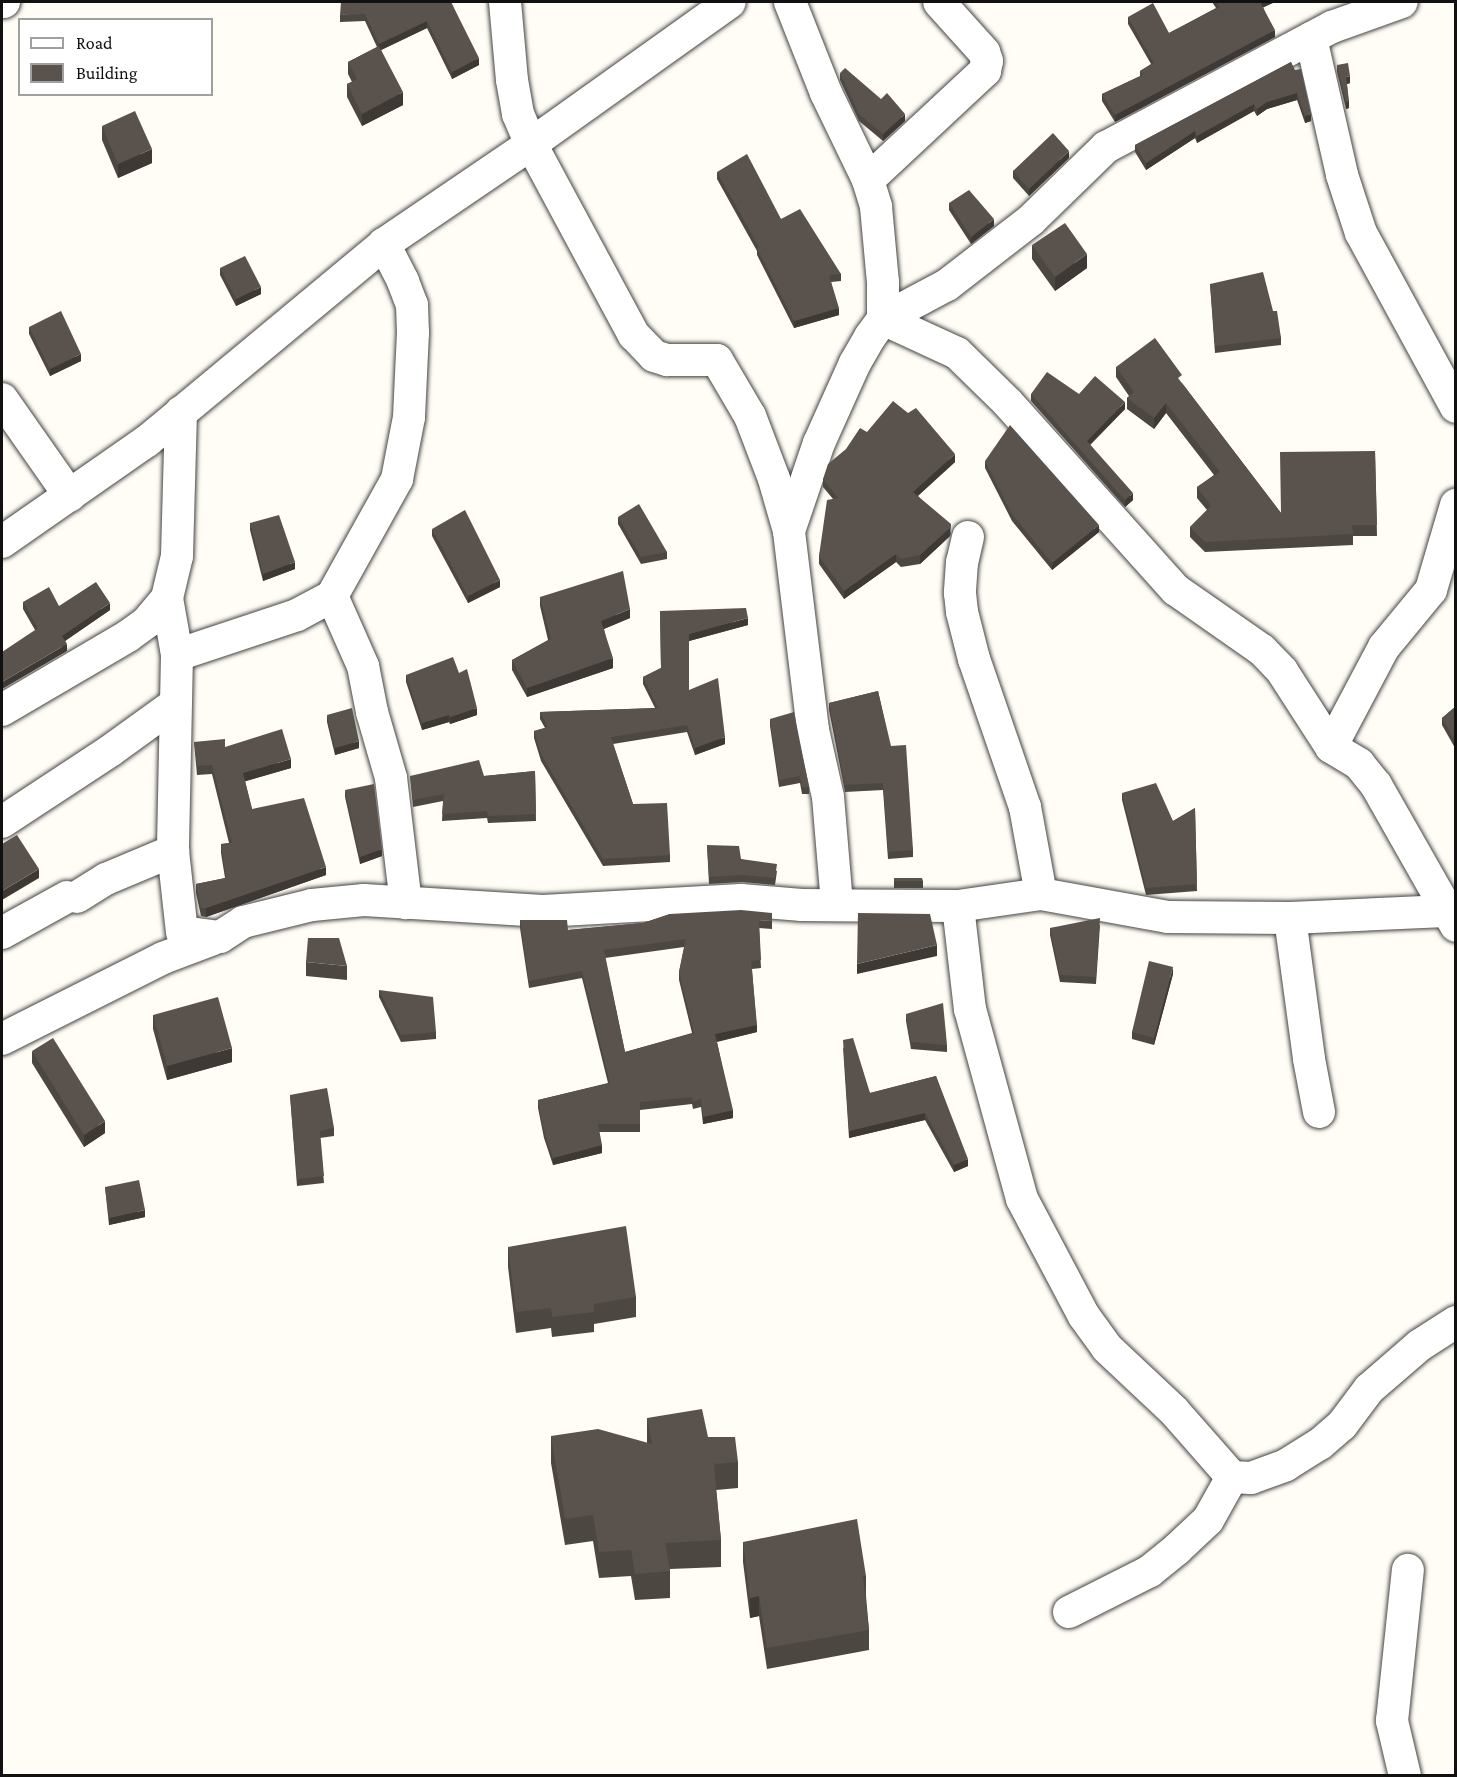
<!DOCTYPE html>
<html>
<head>
<meta charset="utf-8">
<style>
  body { margin:0 }
  #map { position:relative; width:1457px; height:1777px; overflow:hidden; background:#fffdf5; font-family:"Crimson Pro",serif }
  div>[style] { position:absolute }
  [style*='--x'] { left:calc(var(--x)*1px); top:calc(var(--y)*1px); width:calc(var(--w)*1px); rotate:calc(var(--a)*1deg) }
  .roads { filter:drop-shadow(0 0 2px #444) drop-shadow(0 0 2px #444) }
  .minor>* { height:32px; margin:-16px; padding:0 16px; transform-origin:16px; border-radius:16px; background:#fff }
  .wall>* { inset:0; background:#4d4742 }
  .shaded-wall>* { inset:0; background:#3f3936 }
  .building>* { inset:0; background:#5a524d }
  span { translate:-50% -50%; white-space:nowrap; text-align:center; line-height:1.15; -webkit-text-stroke:6px #fff; paint-order:stroke }
  .frame { position:absolute; inset:0; border:3px solid #111; pointer-events:none }
  .legend { position:absolute; left:18px; top:18px; width:195px; height:78px; box-sizing:border-box; background:#fff; border:2px solid #a0a0a0; margin:0; padding:8px 10px; list-style:none; font-size:18px; color:#111 }
  .legend li { display:flex; align-items:center; gap:12px; height:30px }
  .legend b { width:30px; border:2px solid #a0a0a0 }
</style>
</head>
<body>
<div id="map">
  <div class="roads">
    <div class="minor">
      <div style="--x:2;--y:2;--w:2;--a:0"></div>
      <div style="--x:505;--y:2;--w:78;--a:84.9"></div>
      <div style="--x:512;--y:80;--w:35;--a:80"></div>
      <div style="--x:518;--y:114;--w:33;--a:67"></div>
      <div style="--x:531;--y:144;--w:217;--a:61.7"></div>
      <div style="--x:634;--y:335;--w:29;--a:46"></div>
      <div style="--x:654;--y:356;--w:14;--a:17"></div>
      <div style="--x:667;--y:360;--w:50;--a:0"></div>
      <div style="--x:717;--y:360;--w:65;--a:59.5"></div>
      <div style="--x:750;--y:416;--w:67;--a:69.1"></div>
      <div style="--x:774;--y:479;--w:54;--a:73.9"></div>
      <div style="--x:790;--y:2;--w:98;--a:68.4"></div>
      <div style="--x:826;--y:93;--w:97;--a:64.2"></div>
      <div style="--x:868;--y:180;--w:28;--a:73"></div>
      <div style="--x:876;--y:207;--w:75;--a:84.7"></div>
      <div style="--x:883;--y:282;--w:37;--a:90"></div>
      <div style="--x:1311;--y:38;--w:140;--a:77.2"></div>
      <div style="--x:1342;--y:175;--w:61;--a:71.9"></div>
      <div style="--x:1361;--y:233;--w:198;--a:61.4"></div>
      <div style="--x:868;--y:180;--w:160;--a:-43"></div>
      <div style="--x:985;--y:71;--w:10;--a:-79"></div>
      <div style="--x:987;--y:61;--w:9;--a:-108"></div>
      <div style="--x:984;--y:52;--w:67;--a:-132"></div>
      <div style="--x:883;--y:319;--w:81;--a:24.7"></div>
      <div style="--x:957;--y:353;--w:71;--a:44.4"></div>
      <div style="--x:1008;--y:403;--w:251;--a:48.1"></div>
      <div style="--x:1176;--y:590;--w:105;--a:34.9"></div>
      <div style="--x:1262;--y:650;--w:29;--a:46"></div>
      <div style="--x:1282;--y:671;--w:90;--a:57.2"></div>
      <div style="--x:1331;--y:747;--w:33;--a:31"></div>
      <div style="--x:1359;--y:764;--w:27;--a:51"></div>
      <div style="--x:1376;--y:785;--w:162;--a:60.4"></div>
      <div style="--x:2;--y:399;--w:118;--a:55"></div>
      <div style="--x:181;--y:412;--w:144;--a:91.6"></div>
      <div style="--x:177;--y:556;--w:43;--a:103.4"></div>
      <div style="--x:167;--y:598;--w:58;--a:80"></div>
      <div style="--x:177;--y:655;--w:196;--a:91.2"></div>
      <div style="--x:173;--y:851;--w:82;--a:83.7"></div>
      <div style="--x:968;--y:537;--w:26;--a:103"></div>
      <div style="--x:962;--y:562;--w:31;--a:94"></div>
      <div style="--x:960;--y:593;--w:19;--a:84"></div>
      <div style="--x:962;--y:612;--w:49;--a:75.7"></div>
      <div style="--x:974;--y:659;--w:157;--a:71"></div>
      <div style="--x:1025;--y:807;--w:88;--a:79.6"></div>
      <div style="--x:2;--y:542;--w:177;--a:-34.9"></div>
      <div style="--x:147;--y:441;--w:308;--a:-39.7"></div>
      <div style="--x:384;--y:244;--w:178;--a:-34.2"></div>
      <div style="--x:531;--y:144;--w:244;--a:-35.5"></div>
      <div style="--x:332;--y:596;--w:77;--a:66.1"></div>
      <div style="--x:363;--y:666;--w:47;--a:78.9"></div>
      <div style="--x:372;--y:712;--w:69;--a:73.9"></div>
      <div style="--x:391;--y:778;--w:126;--a:83.2"></div>
      <div style="--x:177;--y:655;--w:126;--a:-18.4"></div>
      <div style="--x:297;--y:615;--w:40;--a:-28"></div>
      <div style="--x:332;--y:596;--w:134;--a:-60.9"></div>
      <div style="--x:397;--y:479;--w:63;--a:-79"></div>
      <div style="--x:409;--y:417;--w:84;--a:-87.3"></div>
      <div style="--x:413;--y:333;--w:28;--a:-92"></div>
      <div style="--x:412;--y:305;--w:26;--a:-111"></div>
      <div style="--x:403;--y:281;--w:42;--a:-117.2"></div>
      <div style="--x:2;--y:710;--w:146;--a:-30.4"></div>
      <div style="--x:128;--y:636;--w:24;--a:-36"></div>
      <div style="--x:147;--y:622;--w:31;--a:-50"></div>
      <div style="--x:1331;--y:747;--w:113;--a:-62.1"></div>
      <div style="--x:1384;--y:647;--w:74;--a:-50.5"></div>
      <div style="--x:1431;--y:590;--w:89;--a:-73.6"></div>
      <div style="--x:2;--y:822;--w:129;--a:-33.3"></div>
      <div style="--x:110;--y:751;--w:80;--a:-35.9"></div>
      <div style="--x:77;--y:897;--w:34;--a:-32"></div>
      <div style="--x:106;--y:879;--w:73;--a:-22.7"></div>
      <div style="--x:837;--y:904;--w:107;--a:-94.8"></div>
      <div style="--x:828;--y:797;--w:69;--a:-102.6"></div>
      <div style="--x:813;--y:730;--w:200;--a:-96.9"></div>
      <div style="--x:789;--y:531;--w:93;--a:-71.2"></div>
      <div style="--x:819;--y:443;--w:88;--a:-65.8"></div>
      <div style="--x:855;--y:363;--w:30;--a:-60"></div>
      <div style="--x:870;--y:337;--w:22;--a:-54"></div>
      <div style="--x:883;--y:319;--w:72;--a:-28"></div>
      <div style="--x:947;--y:285;--w:106;--a:-37.7"></div>
      <div style="--x:1031;--y:220;--w:105;--a:-44.2"></div>
      <div style="--x:1106;--y:147;--w:256;--a:-28"></div>
      <div style="--x:1332;--y:27;--w:74;--a:-19.7"></div>
      <div style="--x:958;--y:906;--w:104;--a:83.4"></div>
      <div style="--x:970;--y:1009;--w:197;--a:74.7"></div>
      <div style="--x:1022;--y:1199;--w:132;--a:62.1"></div>
      <div style="--x:1084;--y:1316;--w:39;--a:54"></div>
      <div style="--x:1107;--y:1348;--w:92;--a:43.2"></div>
      <div style="--x:1174;--y:1411;--w:88;--a:48.7"></div>
      <div style="--x:1232;--y:1477;--w:19;--a:3"></div>
      <div style="--x:1251;--y:1478;--w:37;--a:-20"></div>
      <div style="--x:1286;--y:1465;--w:40;--a:-32"></div>
      <div style="--x:1320;--y:1444;--w:29;--a:-41"></div>
      <div style="--x:1342;--y:1425;--w:45;--a:-53.1"></div>
      <div style="--x:1369;--y:1389;--w:67;--a:-40.8"></div>
      <div style="--x:1420;--y:1345;--w:43;--a:-32.6"></div>
      <div style="--x:1290;--y:918;--w:142;--a:82.3"></div>
      <div style="--x:1309;--y:1059;--w:54;--a:79.3"></div>
      <div style="--x:2;--y:933;--w:74;--a:-29"></div>
      <div style="--x:190;--y:933;--w:30;--a:8"></div>
      <div style="--x:220;--y:937;--w:27;--a:-33"></div>
      <div style="--x:243;--y:922;--w:71;--a:-13.8"></div>
      <div style="--x:312;--y:905;--w:52;--a:-5.5"></div>
      <div style="--x:364;--y:900;--w:179;--a:3.5"></div>
      <div style="--x:543;--y:911;--w:198;--a:-3.2"></div>
      <div style="--x:741;--y:900;--w:61;--a:4.7"></div>
      <div style="--x:802;--y:905;--w:156;--a:0.4"></div>
      <div style="--x:958;--y:906;--w:84;--a:-8.2"></div>
      <div style="--x:1041;--y:894;--w:129;--a:10.3"></div>
      <div style="--x:1168;--y:917;--w:122;--a:0.5"></div>
      <div style="--x:1290;--y:918;--w:156;--a:-2.6"></div>
      <div style="--x:1446;--y:911;--w:11;--a:-22"></div>
      <div style="--x:2;--y:1039;--w:180;--a:-26.7"></div>
      <div style="--x:163;--y:958;--w:53;--a:-20.8"></div>
      <div style="--x:1069;--y:1612;--w:91;--a:-26.8"></div>
      <div style="--x:1150;--y:1571;--w:35;--a:-39"></div>
      <div style="--x:1177;--y:1549;--w:42;--a:-43.1"></div>
      <div style="--x:1208;--y:1520;--w:49;--a:-60.8"></div>
      <div style="--x:1405;--y:1776;--w:57;--a:-103.3"></div>
      <div style="--x:1392;--y:1721;--w:152;--a:-84"></div>
    </div>
  </div>
  <div class="wall">
    <div style="clip-path:polygon(451px 2px,479px 65px,452px 79px,427px 28px,381px 50px,403px 105px,362px 126px,347px 97px,347px 84px,352px 82px,348px 74px,348px 62px,377px 47px,365px 21px,340px 22px,340px 15px)"></div>
    <div style="clip-path:polygon(1212px 2px,1275px 2px,1263px 7px,1275px 37px,1115px 122px,1102px 101px,1102px 94px,1140px 76px,1140px 71px,1151px 64px,1128px 24px,1128px 17px,1169px 33px,1216px 8px)"></div>
    <div style="clip-path:polygon(1291px 62px,1311px 121px,1305px 123px,1297px 100px,1267px 109px,1257px 116px,1254px 111px,1197px 143px,1195px 138px,1146px 170px,1135px 152px,1135px 145px)"></div>
    <div style="clip-path:polygon(1337px 65px,1350px 83px,1347px 84px,1349px 108px,1346px 109px,1337px 72px)"></div>
    <div style="clip-path:polygon(840px 73px,905px 121px,883px 141px,859px 121px,840px 80px)"></div>
    <div style="clip-path:polygon(102px 126px,152px 163px,118px 178px,102px 140px)"></div>
    <div style="clip-path:polygon(1069px 158px,1029px 196px,1013px 178px,1013px 171px)"></div>
    <div style="clip-path:polygon(717px 172px,781px 219px,841px 274px,841px 281px,831px 282px,839px 315px,794px 328px,757px 255px,757px 251px,717px 179px)"></div>
    <div style="clip-path:polygon(949px 203px,994px 226px,971px 244px,949px 210px)"></div>
    <div style="clip-path:polygon(1032px 245px,1087px 268px,1055px 291px,1032px 259px)"></div>
    <div style="clip-path:polygon(220px 268px,261px 294px,236px 306px,220px 275px)"></div>
    <div style="clip-path:polygon(1210px 284px,1273px 311px,1281px 338px,1281px 345px,1215px 353px)"></div>
    <div style="clip-path:polygon(29px 327px,81px 361px,50px 376px,29px 334px)"></div>
    <div style="clip-path:polygon(1116px 367px,1182px 383px,1281px 513px,1375px 451px,1377px 536px,1353px 536px,1353px 545px,1205px 552px,1190px 537px,1190px 527px,1207px 510px,1197px 498px,1197px 487px,1214px 475px,1166px 413px,1154px 429px,1127px 409px,1127px 398px,1129px 396px,1116px 377px)"></div>
    <div style="clip-path:polygon(1031px 394px,1079px 394px,1125px 409px,1090px 445px,1133px 500px,1125px 507px,1031px 401px)"></div>
    <div style="clip-path:polygon(867px 432px,955px 462px,918px 496px,951px 533px,950px 536px,920px 564px,901px 567px,896px 562px,844px 599px,819px 564px,819px 556px,833px 499px,823px 487px,823px 479px)"></div>
    <div style="clip-path:polygon(985px 461px,1099px 532px,1052px 570px,1012px 521px,985px 468px)"></div>
    <div style="clip-path:polygon(618px 517px,667px 552px,667px 559px,641px 564px,618px 524px)"></div>
    <div style="clip-path:polygon(250px 523px,295px 569px,263px 581px,250px 530px)"></div>
    <div style="clip-path:polygon(432px 529px,500px 587px,468px 603px,432px 536px)"></div>
    <div style="clip-path:polygon(540px 597px,630px 618px,604px 629px,613px 668px,527px 697px,512px 670px,512px 660px,548px 640px,540px 606px)"></div>
    <div style="clip-path:polygon(23px 602px,59px 606px,110px 610px,65px 641px,67px 651px,35px 630px,23px 609px)"></div>
    <div style="clip-path:polygon(660px 611px,748px 625px,689px 641px,689px 690px,725px 744px,695px 755px,687px 732px,613px 744px,633px 804px,670px 855px,670px 862px,603px 866px,541px 761px,534px 738px,534px 731px,545px 728px,540px 719px,540px 712px,655px 708px,643px 684px,643px 677px,661px 668px)"></div>
    <div style="clip-path:polygon(459px 673px,477px 715px,450px 724px,449px 722px,422px 730px,406px 682px,406px 675px)"></div>
    <div style="clip-path:polygon(878px 691px,913px 850px,913px 857px,888px 859px,883px 790px,845px 792px,829px 710px,829px 703px)"></div>
    <div style="clip-path:polygon(1455px 707px,1455px 748px,1442px 725px,1442px 718px)"></div>
    <div style="clip-path:polygon(327px 715px,359px 748px,335px 755px,327px 722px)"></div>
    <div style="clip-path:polygon(770px 719px,809px 787px,809px 794px,802px 794px,800px 783px,779px 787px,770px 726px)"></div>
    <div style="clip-path:polygon(194px 742px,225px 747px,291px 768px,245px 781px,252px 809px,326px 875px,206px 917px,201px 916px,196px 893px,196px 884px,225px 878px,221px 853px,221px 844px,229px 843px,212px 774px,197px 775px)"></div>
    <div style="clip-path:polygon(535px 771px,536px 821px,488px 823px,487px 818px,442px 821px,443px 801px,413px 807px,410px 776px,484px 776px)"></div>
    <div style="clip-path:polygon(345px 790px,382px 856px,360px 864px,345px 797px)"></div>
    <div style="clip-path:polygon(1122px 793px,1173px 821px,1195px 808px,1197px 891px,1146px 895px,1122px 800px)"></div>
    <div style="clip-path:polygon(707px 845px,741px 859px,777px 871px,775px 885px,742px 882px,709px 884px)"></div>
    <div style="clip-path:polygon(894px 878px,923px 881px,923px 888px,894px 888px)"></div>
    <div style="clip-path:polygon(evenodd,670px 914px,772px 921px,772px 929px,759px 928px,761px 968px,752px 969px,757px 1032px,717px 1042px,733px 1118px,703px 1124px,701px 1107px,693px 1109px,692px 1104px,640px 1110px,640px 1132px,599px 1132px,602px 1153px,553px 1165px,544px 1138px,538px 1108px,538px 1100px,608px 1083px,582px 978px,529px 988px,520px 928px,520px 920px,568px 930px,643px 923px,670px 914px,684px 947px,679px 972px,679px 980px,692px 1033px,625px 1052px,605px 958px,684px 947px)"></div>
    <div style="clip-path:polygon(1100px 925px,1096px 984px,1060px 982px,1050px 935px,1050px 928px)"></div>
    <div style="clip-path:polygon(306px 962px,347px 966px,347px 980px,306px 976px)"></div>
    <div style="clip-path:polygon(1173px 974px,1154px 1045px,1132px 1039px,1132px 1032px)"></div>
    <div style="clip-path:polygon(379px 990px,436px 1032px,436px 1039px,401px 1042px,379px 997px)"></div>
    <div style="clip-path:polygon(906px 1014px,947px 1045px,947px 1052px,911px 1049px,906px 1021px)"></div>
    <div style="clip-path:polygon(153px 1015px,232px 1062px,167px 1080px,153px 1029px)"></div>
    <div style="clip-path:polygon(843px 1047px,870px 1093px,936px 1076px,968px 1166px,954px 1172px,925px 1120px,849px 1138px)"></div>
    <div style="clip-path:polygon(32px 1051px,105px 1133px,84px 1147px,32px 1063px)"></div>
    <div style="clip-path:polygon(290px 1095px,334px 1128px,334px 1136px,320px 1138px,324px 1183px,297px 1186px)"></div>
    <div style="clip-path:polygon(105px 1187px,145px 1217px,109px 1225px)"></div>
    <div style="clip-path:polygon(508px 1247px,636px 1297px,636px 1317px,594px 1324px,594px 1332px,552px 1337px,551px 1328px,516px 1333px,508px 1267px)"></div>
    <div style="clip-path:polygon(647px 1418px,708px 1437px,738px 1462px,738px 1488px,716px 1490px,721px 1540px,721px 1567px,670px 1569px,670px 1598px,635px 1600px,631px 1576px,599px 1578px,593px 1541px,565px 1545px,551px 1463px,551px 1436px,647px 1443px)"></div>
    <div style="clip-path:polygon(743px 1542px,866px 1576px,866px 1596px,869px 1630px,869px 1650px,767px 1669px,759px 1616px,750px 1618px,743px 1562px)"></div>
  </div>
  <div class="shaded-wall">
    <div style="clip-path:polygon(1260px 2px,1275px 2px,1260px 9px)"></div>
    <div style="clip-path:polygon(427px 21px,427px 28px,379px 51px,379px 44px)"></div>
    <div style="clip-path:polygon(1275px 30px,1275px 37px,1115px 122px,1115px 115px)"></div>
    <div style="clip-path:polygon(479px 58px,479px 65px,452px 79px,452px 72px)"></div>
    <div style="clip-path:polygon(1350px 76px,1350px 83px,1346px 84px,1346px 77px)"></div>
    <div style="clip-path:polygon(403px 92px,403px 105px,362px 126px,362px 114px)"></div>
    <div style="clip-path:polygon(1297px 93px,1297px 100px,1267px 109px,1257px 116px,1257px 109px,1267px 102px)"></div>
    <div style="clip-path:polygon(1349px 101px,1349px 108px,1346px 109px,1346px 102px)"></div>
    <div style="clip-path:polygon(1254px 104px,1254px 111px,1197px 143px,1197px 136px)"></div>
    <div style="clip-path:polygon(905px 114px,905px 121px,883px 141px,883px 134px)"></div>
    <div style="clip-path:polygon(1311px 114px,1311px 121px,1305px 123px,1305px 116px)"></div>
    <div style="clip-path:polygon(1195px 131px,1195px 138px,1146px 170px,1146px 163px)"></div>
    <div style="clip-path:polygon(152px 149px,152px 163px,118px 178px,118px 164px)"></div>
    <div style="clip-path:polygon(1069px 151px,1069px 158px,1029px 196px,1029px 189px)"></div>
    <div style="clip-path:polygon(994px 219px,994px 226px,971px 244px,971px 237px)"></div>
    <div style="clip-path:polygon(1087px 254px,1087px 268px,1055px 291px,1055px 277px)"></div>
    <div style="clip-path:polygon(261px 287px,261px 294px,236px 306px,236px 299px)"></div>
    <div style="clip-path:polygon(839px 308px,839px 315px,794px 328px,794px 321px)"></div>
    <div style="clip-path:polygon(81px 354px,81px 361px,50px 376px,50px 369px)"></div>
    <div style="clip-path:polygon(1125px 402px,1125px 409px,1087px 448px,1087px 441px)"></div>
    <div style="clip-path:polygon(1166px 403px,1166px 413px,1154px 429px,1154px 418px)"></div>
    <div style="clip-path:polygon(955px 454px,955px 462px,913px 500px,913px 492px)"></div>
    <div style="clip-path:polygon(1133px 493px,1133px 500px,1125px 507px,1125px 500px)"></div>
    <div style="clip-path:polygon(951px 524px,950px 536px,920px 564px,920px 555px)"></div>
    <div style="clip-path:polygon(1099px 525px,1099px 532px,1052px 570px,1052px 563px)"></div>
    <div style="clip-path:polygon(896px 554px,896px 562px,844px 599px,844px 591px)"></div>
    <div style="clip-path:polygon(295px 562px,295px 569px,263px 581px,263px 574px)"></div>
    <div style="clip-path:polygon(500px 580px,500px 587px,468px 603px,468px 596px)"></div>
    <div style="clip-path:polygon(110px 603px,110px 610px,62px 643px,62px 636px)"></div>
    <div style="clip-path:polygon(630px 609px,630px 618px,601px 630px,601px 621px)"></div>
    <div style="clip-path:polygon(748px 618px,748px 625px,689px 641px,689px 634px)"></div>
    <div style="clip-path:polygon(67px 644px,67px 651px,2px 689px,2px 682px)"></div>
    <div style="clip-path:polygon(613px 658px,613px 668px,527px 697px,527px 688px)"></div>
    <div style="clip-path:polygon(477px 708px,477px 715px,450px 724px,450px 717px)"></div>
    <div style="clip-path:polygon(449px 715px,449px 722px,422px 730px,422px 723px)"></div>
    <div style="clip-path:polygon(725px 737px,725px 744px,695px 755px,695px 748px)"></div>
    <div style="clip-path:polygon(359px 741px,359px 748px,335px 755px,335px 748px)"></div>
    <div style="clip-path:polygon(291px 759px,291px 768px,243px 782px,243px 773px)"></div>
    <div style="clip-path:polygon(382px 849px,382px 856px,360px 864px,360px 857px)"></div>
    <div style="clip-path:polygon(326px 867px,326px 875px,206px 917px,206px 908px)"></div>
    <div style="clip-path:polygon(39px 869px,39px 878px,2px 900px,2px 891px)"></div>
    <div style="clip-path:polygon(937px 945px,937px 956px,857px 974px,857px 964px)"></div>
    <div style="clip-path:polygon(1173px 967px,1173px 974px,1154px 1045px,1154px 1038px)"></div>
    <div style="clip-path:polygon(757px 1025px,757px 1032px,715px 1042px,715px 1034px)"></div>
    <div style="clip-path:polygon(232px 1048px,232px 1062px,167px 1080px,167px 1066px)"></div>
    <div style="clip-path:polygon(733px 1110px,733px 1118px,703px 1124px,703px 1117px)"></div>
    <div style="clip-path:polygon(925px 1113px,925px 1120px,849px 1138px,849px 1131px)"></div>
    <div style="clip-path:polygon(105px 1121px,105px 1133px,84px 1147px,84px 1135px)"></div>
    <div style="clip-path:polygon(602px 1145px,602px 1153px,553px 1165px,553px 1158px)"></div>
    <div style="clip-path:polygon(968px 1159px,968px 1166px,954px 1172px,954px 1165px)"></div>
    <div style="clip-path:polygon(145px 1210px,145px 1217px,109px 1225px,109px 1218px)"></div>
    <div style="clip-path:polygon(759px 1596px,759px 1616px,750px 1618px,750px 1598px)"></div>
  </div>
  <div class="building">
    <div style="clip-path:polygon(341px 2px,451px 2px,479px 58px,452px 72px,427px 21px,379px 44px,365px 14px,340px 15px)"></div>
    <div style="clip-path:polygon(1216px 2px,1261px 2px,1260px 2px,1275px 30px,1115px 115px,1102px 94px,1143px 75px,1140px 71px,1154px 63px,1128px 17px,1153px 3px,1169px 33px,1220px 7px)"></div>
    <div style="clip-path:polygon(379px 46px,403px 92px,362px 114px,347px 84px,357px 79px,348px 62px)"></div>
    <div style="clip-path:polygon(1291px 62px,1295px 70px,1301px 69px,1311px 114px,1305px 116px,1297px 93px,1267px 102px,1257px 109px,1254px 104px,1197px 136px,1195px 131px,1146px 163px,1135px 145px)"></div>
    <div style="clip-path:polygon(1348px 63px,1350px 76px,1346px 77px,1349px 101px,1346px 102px,1337px 65px)"></div>
    <div style="clip-path:polygon(845px 68px,881px 99px,887px 93px,905px 114px,883px 134px,859px 114px,840px 73px)"></div>
    <div style="clip-path:polygon(135px 111px,152px 149px,118px 164px,102px 126px)"></div>
    <div style="clip-path:polygon(1053px 133px,1069px 151px,1029px 189px,1013px 171px)"></div>
    <div style="clip-path:polygon(747px 154px,781px 219px,800px 209px,841px 274px,829px 275px,839px 308px,794px 321px,757px 248px,759px 247px,717px 172px)"></div>
    <div style="clip-path:polygon(969px 190px,994px 219px,971px 237px,949px 203px)"></div>
    <div style="clip-path:polygon(1065px 223px,1087px 254px,1055px 277px,1032px 245px)"></div>
    <div style="clip-path:polygon(245px 256px,261px 287px,236px 299px,220px 268px)"></div>
    <div style="clip-path:polygon(1263px 272px,1273px 311px,1277px 311px,1281px 338px,1215px 346px,1210px 284px)"></div>
    <div style="clip-path:polygon(61px 311px,81px 354px,50px 369px,29px 327px)"></div>
    <div style="clip-path:polygon(1155px 338px,1182px 375px,1178px 378px,1281px 513px,1280px 452px,1375px 451px,1377px 525px,1352px 525px,1353px 534px,1205px 542px,1190px 527px,1211px 506px,1197px 487px,1220px 472px,1166px 403px,1154px 418px,1127px 398px,1134px 392px,1116px 367px)"></div>
    <div style="clip-path:polygon(1047px 372px,1079px 394px,1095px 376px,1125px 402px,1087px 441px,1133px 493px,1125px 500px,1031px 394px)"></div>
    <div style="clip-path:polygon(893px 401px,908px 413px,916px 408px,955px 454px,913px 492px,951px 524px,950px 528px,920px 555px,901px 559px,896px 554px,844px 591px,819px 556px,827px 500px,838px 498px,823px 479px,828px 464px,846px 449px,860px 428px,867px 432px)"></div>
    <div style="clip-path:polygon(1010px 425px,1099px 525px,1052px 563px,1012px 514px,985px 461px)"></div>
    <div style="clip-path:polygon(639px 504px,667px 552px,641px 557px,618px 517px)"></div>
    <div style="clip-path:polygon(465px 510px,500px 580px,468px 596px,432px 529px)"></div>
    <div style="clip-path:polygon(279px 515px,295px 562px,263px 574px,250px 523px)"></div>
    <div style="clip-path:polygon(623px 571px,630px 609px,601px 621px,613px 658px,527px 688px,512px 660px,551px 639px,540px 597px)"></div>
    <div style="clip-path:polygon(96px 582px,110px 603px,62px 636px,67px 644px,2px 682px,2px 652px,38px 628px,23px 602px,49px 587px,59px 606px)"></div>
    <div style="clip-path:polygon(746px 608px,748px 618px,689px 634px,689px 690px,718px 678px,725px 737px,695px 748px,687px 725px,611px 737px,633px 804px,667px 803px,670px 855px,603px 859px,541px 754px,534px 731px,548px 727px,540px 712px,658px 708px,643px 677px,661px 668px,660px 611px)"></div>
    <div style="clip-path:polygon(453px 657px,459px 673px,467px 669px,477px 708px,450px 717px,449px 715px,422px 723px,406px 675px)"></div>
    <div style="clip-path:polygon(878px 691px,891px 746px,906px 745px,913px 850px,888px 852px,883px 783px,845px 785px,829px 703px)"></div>
    <div style="clip-path:polygon(1455px 707px,1455px 741px,1442px 718px)"></div>
    <div style="clip-path:polygon(352px 708px,359px 741px,335px 748px,327px 715px)"></div>
    <div style="clip-path:polygon(794px 712px,809px 787px,802px 787px,800px 776px,779px 780px,770px 719px)"></div>
    <div style="clip-path:polygon(282px 729px,291px 759px,243px 773px,252px 809px,304px 798px,326px 867px,206px 908px,201px 908px,196px 884px,226px 878px,221px 844px,232px 843px,212px 765px,197px 766px,194px 742px,225px 739px,225px 747px)"></div>
    <div style="clip-path:polygon(479px 760px,484px 776px,535px 771px,536px 814px,488px 816px,487px 811px,442px 814px,444px 794px,413px 800px,410px 776px)"></div>
    <div style="clip-path:polygon(1156px 783px,1173px 821px,1195px 808px,1197px 884px,1146px 888px,1122px 793px)"></div>
    <div style="clip-path:polygon(374px 784px,382px 849px,360px 857px,345px 790px)"></div>
    <div style="clip-path:polygon(17px 835px,39px 869px,2px 891px,2px 844px)"></div>
    <div style="clip-path:polygon(707px 845px,739px 846px,741px 859px,777px 864px,775px 878px,742px 875px,709px 877px)"></div>
    <div style="clip-path:polygon(894px 878px,922px 878px,923px 881px,894px 881px)"></div>
    <div style="clip-path:polygon(evenodd,741px 910px,772px 913px,772px 921px,759px 920px,761px 960px,751px 961px,757px 1025px,715px 1034px,733px 1110px,703px 1117px,701px 1099px,693px 1101px,692px 1097px,640px 1102px,640px 1124px,598px 1124px,602px 1145px,553px 1158px,544px 1131px,538px 1100px,610px 1083px,582px 971px,529px 981px,520px 920px,567px 920px,568px 930px,643px 923px,670px 914px,741px 910px,686px 939px,679px 972px,694px 1033px,625px 1052px,604px 950px,686px 939px)"></div>
    <div style="clip-path:polygon(858px 913px,930px 914px,937px 945px,857px 964px)"></div>
    <div style="clip-path:polygon(1100px 918px,1096px 977px,1060px 975px,1050px 928px)"></div>
    <div style="clip-path:polygon(308px 938px,339px 938px,347px 966px,306px 962px)"></div>
    <div style="clip-path:polygon(1149px 961px,1173px 967px,1154px 1038px,1132px 1032px)"></div>
    <div style="clip-path:polygon(379px 990px,433px 997px,436px 1032px,401px 1035px)"></div>
    <div style="clip-path:polygon(218px 997px,232px 1048px,167px 1066px,153px 1015px)"></div>
    <div style="clip-path:polygon(943px 1003px,947px 1045px,911px 1042px,906px 1014px)"></div>
    <div style="clip-path:polygon(53px 1038px,105px 1121px,84px 1135px,32px 1051px)"></div>
    <div style="clip-path:polygon(853px 1038px,870px 1093px,936px 1076px,968px 1159px,954px 1165px,925px 1113px,849px 1131px,843px 1040px)"></div>
    <div style="clip-path:polygon(327px 1088px,334px 1128px,320px 1131px,324px 1176px,297px 1179px,290px 1095px)"></div>
    <div style="clip-path:polygon(139px 1180px,145px 1210px,109px 1218px,105px 1187px)"></div>
    <div style="clip-path:polygon(626px 1226px,636px 1297px,594px 1304px,594px 1312px,552px 1317px,551px 1308px,516px 1312px,508px 1247px)"></div>
    <div style="clip-path:polygon(702px 1409px,708px 1437px,735px 1437px,738px 1462px,714px 1464px,721px 1540px,665px 1543px,670px 1571px,635px 1574px,631px 1550px,599px 1552px,593px 1515px,565px 1519px,551px 1436px,598px 1429px,652px 1444px,647px 1418px)"></div>
    <div style="clip-path:polygon(857px 1519px,866px 1576px,863px 1576px,869px 1630px,767px 1648px,759px 1596px,750px 1598px,743px 1542px)"></div>
  </div>
  <div class="frame"></div>
  <ul class="legend">
  <li><b style="height:8px;background:#fff"></b>Road</li>
  <li><b style="height:16px;background:#5a524d"></b>Building</li>
  </ul>
</div>
</body>
</html>
